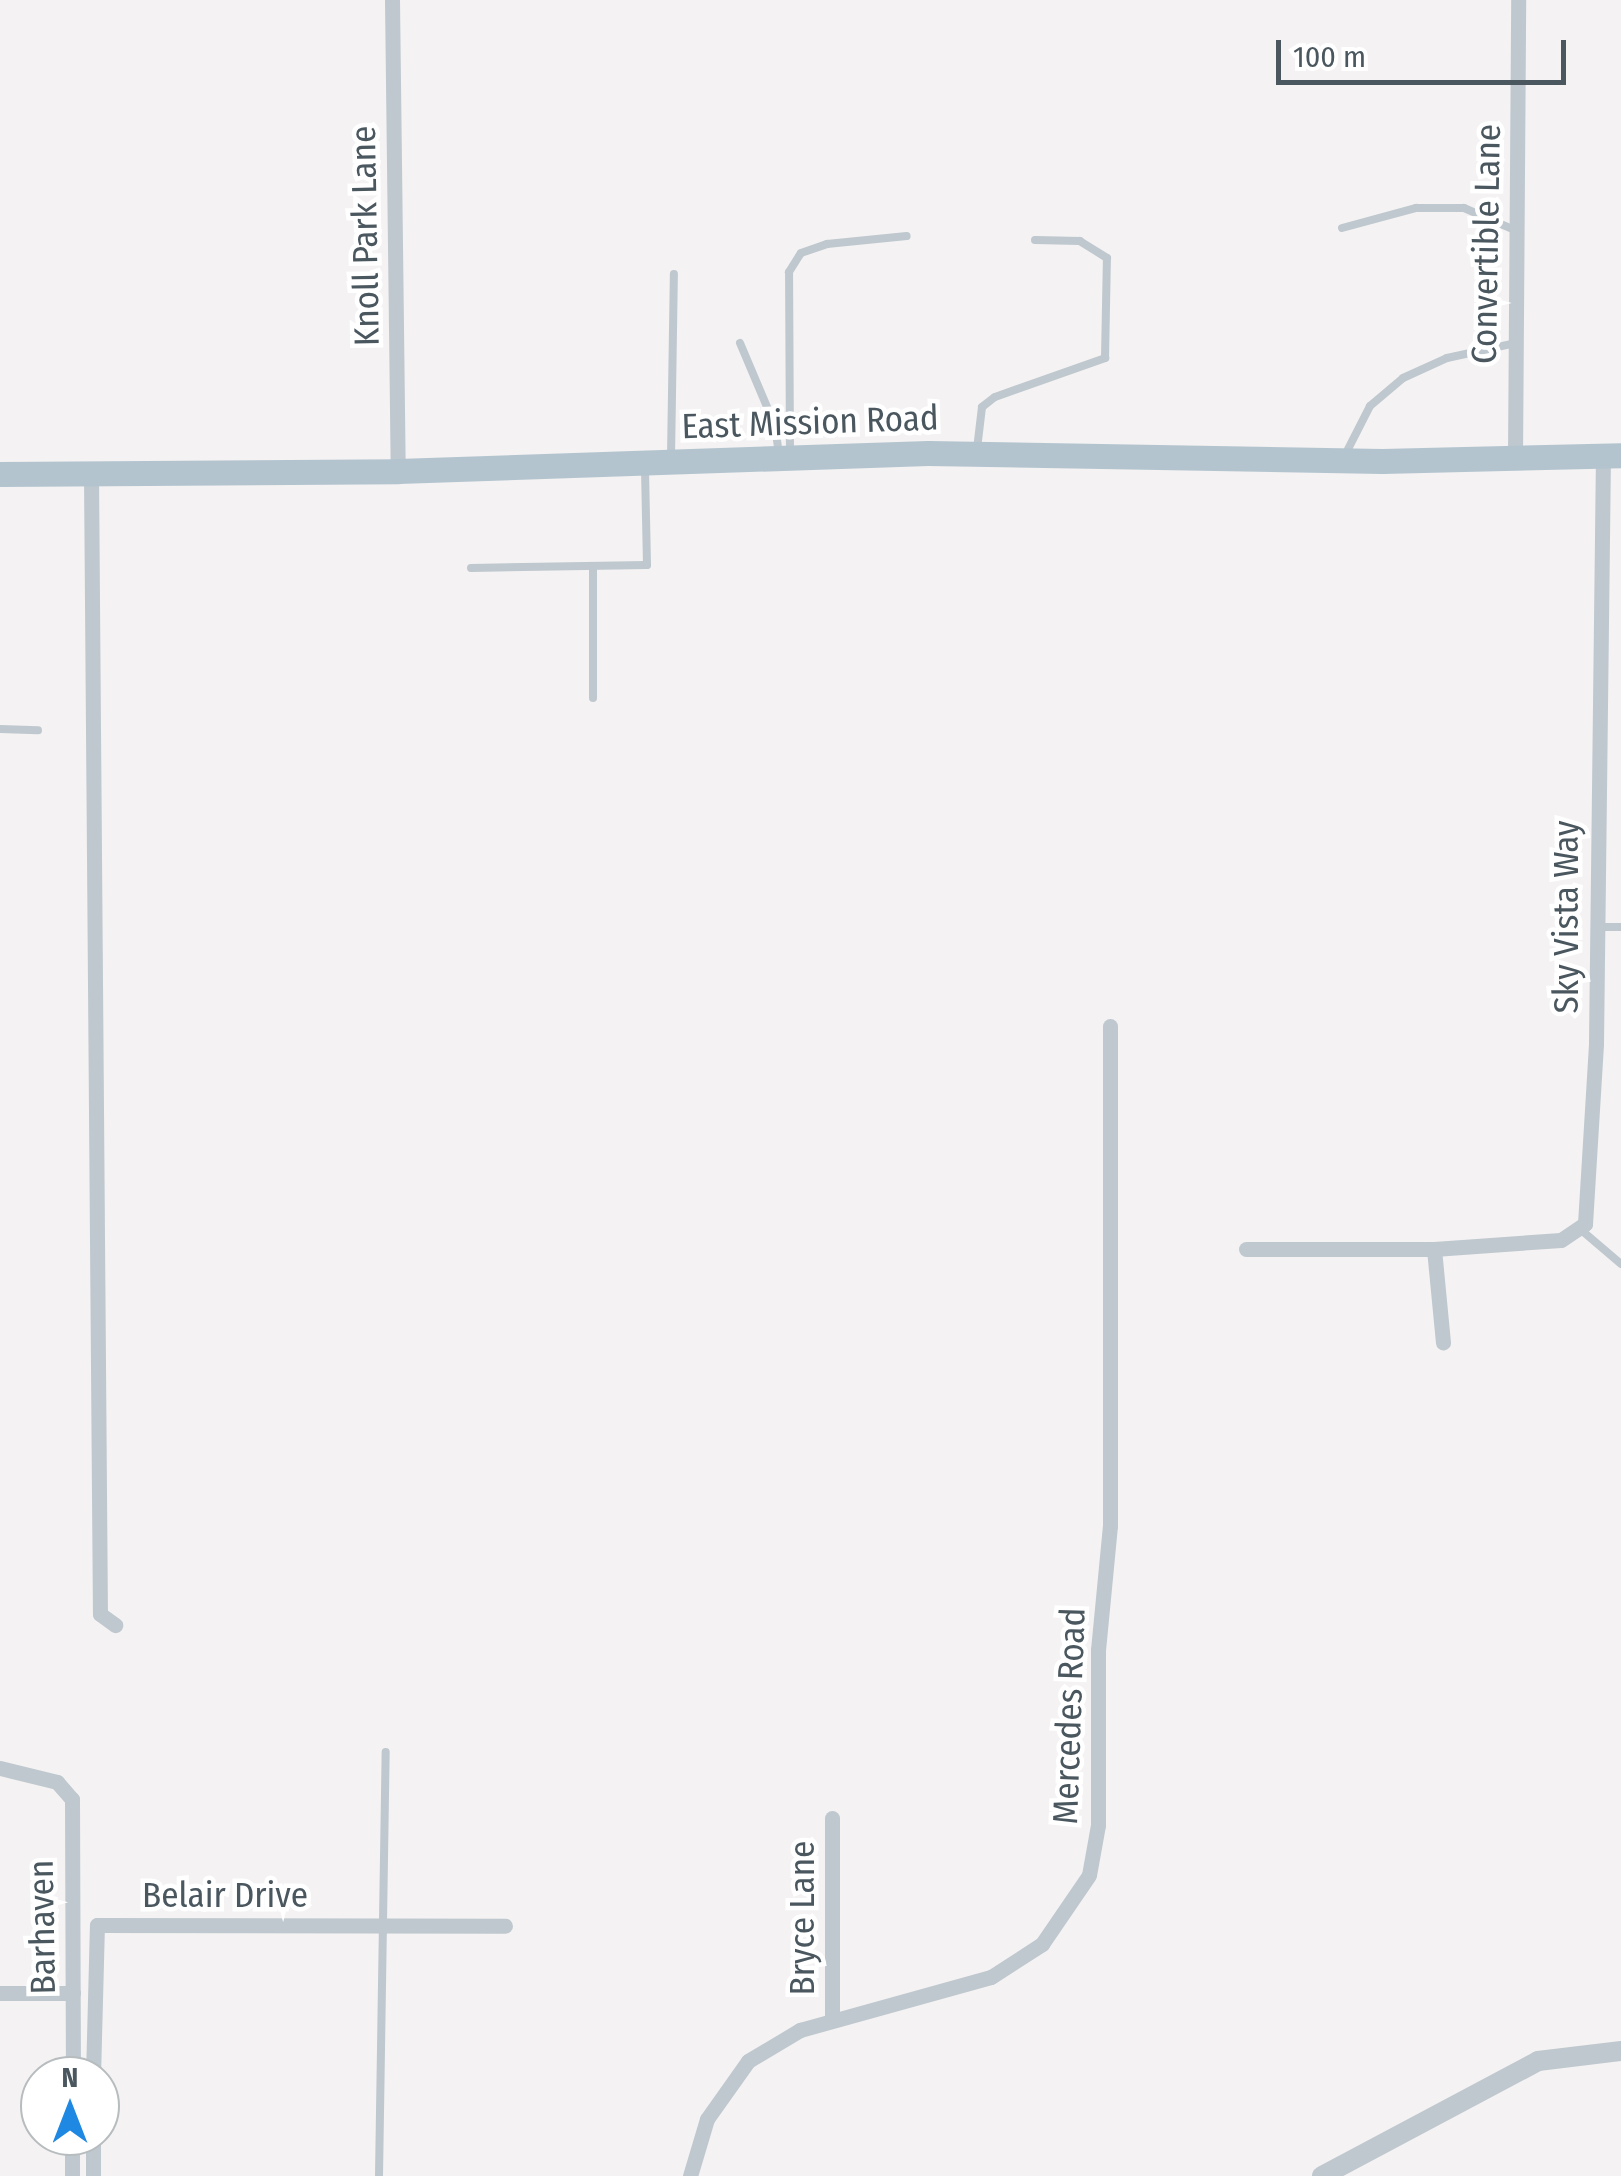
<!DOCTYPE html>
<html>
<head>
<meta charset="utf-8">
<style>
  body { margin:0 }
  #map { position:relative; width:1621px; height:2176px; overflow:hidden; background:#f4f2f2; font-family:"Fira Sans Condensed",sans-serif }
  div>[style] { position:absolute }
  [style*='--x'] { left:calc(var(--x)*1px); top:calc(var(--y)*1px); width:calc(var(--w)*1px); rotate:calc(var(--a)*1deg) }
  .service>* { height:8px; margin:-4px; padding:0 4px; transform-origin:4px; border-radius:4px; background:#bec8ce }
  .minor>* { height:15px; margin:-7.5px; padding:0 7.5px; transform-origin:7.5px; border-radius:7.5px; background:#bec8ce }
  .tertiary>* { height:20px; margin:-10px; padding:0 10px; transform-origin:10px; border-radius:10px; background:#bec8ce }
  .primary>* { height:25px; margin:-12.5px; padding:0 12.5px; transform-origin:12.5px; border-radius:12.5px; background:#b3c4cf }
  span { translate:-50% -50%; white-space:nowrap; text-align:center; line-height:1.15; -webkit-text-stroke:9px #fff; paint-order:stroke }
  .street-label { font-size:35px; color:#4a575f }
  .north { position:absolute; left:20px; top:2056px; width:100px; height:100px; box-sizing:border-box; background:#fff; border:2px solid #b7bcbf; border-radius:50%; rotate:0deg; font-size:28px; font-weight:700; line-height:40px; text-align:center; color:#4a575f }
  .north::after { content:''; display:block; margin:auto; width:35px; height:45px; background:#1f88e2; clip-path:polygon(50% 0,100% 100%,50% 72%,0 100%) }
  .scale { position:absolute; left:1276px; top:40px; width:290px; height:45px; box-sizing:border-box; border:5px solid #4a575f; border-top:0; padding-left:12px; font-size:30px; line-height:35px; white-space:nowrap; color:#4a575f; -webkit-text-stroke:8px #fff; paint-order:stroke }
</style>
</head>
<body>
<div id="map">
  <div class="service">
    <div style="--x:1342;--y:228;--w:77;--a:-15.1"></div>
    <div style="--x:1416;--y:208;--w:48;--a:0"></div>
    <div style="--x:1464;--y:208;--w:58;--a:23.5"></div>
    <div style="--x:740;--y:343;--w:90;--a:67.1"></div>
    <div style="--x:775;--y:426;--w:27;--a:82"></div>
    <div style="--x:977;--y:449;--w:42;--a:-83.2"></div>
    <div style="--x:982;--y:407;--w:16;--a:-38"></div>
    <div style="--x:995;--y:397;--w:117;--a:-19.5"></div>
    <div style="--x:1105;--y:358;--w:100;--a:-88.9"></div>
    <div style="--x:1107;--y:258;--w:32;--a:-148"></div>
    <div style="--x:1080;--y:241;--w:45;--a:-178.7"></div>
    <div style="--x:790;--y:453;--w:181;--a:-90.3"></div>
    <div style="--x:789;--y:272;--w:22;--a:-58"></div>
    <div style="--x:801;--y:253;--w:28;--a:-19"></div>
    <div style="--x:827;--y:244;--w:80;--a:-5.7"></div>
    <div style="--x:671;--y:457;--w:183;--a:-89.1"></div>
    <div style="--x:1344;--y:457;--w:57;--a:-63"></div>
    <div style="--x:1370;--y:406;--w:43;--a:-40.3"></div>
    <div style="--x:1403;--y:378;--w:48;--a:-24.4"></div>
    <div style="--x:1447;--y:358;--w:71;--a:-12.3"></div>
    <div style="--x:471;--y:568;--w:176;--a:-1"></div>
    <div style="--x:647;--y:565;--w:98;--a:-91.2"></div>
    <div style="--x:593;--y:698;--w:132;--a:-90"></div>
    <div style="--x:0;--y:729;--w:38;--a:2"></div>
    <div style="--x:1596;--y:927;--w:25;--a:0"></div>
    <div style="--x:1580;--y:1229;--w:54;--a:40.5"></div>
    <div style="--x:379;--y:2176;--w:424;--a:-89.1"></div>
  </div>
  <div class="minor">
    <div style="--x:392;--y:0;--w:471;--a:89.3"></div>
    <div style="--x:1515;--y:458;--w:458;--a:-89.6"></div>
    <div style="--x:91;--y:474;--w:1140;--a:89.55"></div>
    <div style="--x:100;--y:1614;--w:19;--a:36"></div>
    <div style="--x:1246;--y:1249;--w:188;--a:0"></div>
    <div style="--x:1434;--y:1249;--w:127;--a:-4.1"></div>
    <div style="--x:1561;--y:1240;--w:29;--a:-34"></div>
    <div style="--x:1585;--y:1224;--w:181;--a:-86.5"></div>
    <div style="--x:1596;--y:1043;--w:588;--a:-89.32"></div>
    <div style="--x:1434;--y:1249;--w:94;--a:84.5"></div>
    <div style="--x:0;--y:1768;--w:59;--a:13.8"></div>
    <div style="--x:57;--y:1782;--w:23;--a:49"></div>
    <div style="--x:72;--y:1799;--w:277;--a:89.8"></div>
    <div style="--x:832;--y:1818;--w:200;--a:90"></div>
    <div style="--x:0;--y:1993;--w:73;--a:0"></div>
    <div style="--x:93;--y:2076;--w:151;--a:-88.5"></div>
    <div style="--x:97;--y:1925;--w:408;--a:0.1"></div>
    <div style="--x:93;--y:2136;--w:40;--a:90"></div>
    <div style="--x:72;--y:2176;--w:40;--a:-90"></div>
    <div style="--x:690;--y:2176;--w:59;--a:-73.4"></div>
    <div style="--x:707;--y:2119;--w:71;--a:-54.7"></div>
    <div style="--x:748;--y:2061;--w:61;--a:-30.8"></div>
    <div style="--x:800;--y:2030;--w:198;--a:-15.5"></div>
    <div style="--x:991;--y:1977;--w:61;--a:-32.9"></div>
    <div style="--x:1042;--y:1944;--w:83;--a:-55.7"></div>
    <div style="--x:1089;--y:1875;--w:51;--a:-79.8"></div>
    <div style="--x:1098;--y:1825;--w:175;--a:-90"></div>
    <div style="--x:1098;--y:1650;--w:125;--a:-84.5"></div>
    <div style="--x:1110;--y:1526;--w:500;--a:-90"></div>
  </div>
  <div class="tertiary">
    <div style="--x:1322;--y:2176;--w:245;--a:-28"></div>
    <div style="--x:1538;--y:2061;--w:84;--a:-6.9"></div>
  </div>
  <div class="primary">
    <div style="--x:0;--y:474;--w:398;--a:-0.4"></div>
    <div style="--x:398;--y:471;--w:530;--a:-1.95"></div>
    <div style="--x:928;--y:453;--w:454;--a:1"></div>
    <div style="--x:1382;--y:461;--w:239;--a:-1.4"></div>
  </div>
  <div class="street-label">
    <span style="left:365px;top:236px;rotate:-91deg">Knoll Park Lane</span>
    <span style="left:1486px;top:244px;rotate:-89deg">Convertible Lane</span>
    <span style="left:810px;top:422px;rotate:-2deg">East Mission Road</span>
    <span style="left:1566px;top:917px;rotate:-90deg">Sky Vista Way</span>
    <span style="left:1069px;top:1716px;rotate:-88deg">Mercedes Road</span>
    <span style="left:225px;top:1895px">Belair Drive</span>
    <span style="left:802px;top:1918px;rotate:-90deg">Bryce Lane</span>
    <span style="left:42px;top:1927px;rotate:-91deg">Barhaven</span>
  </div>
  <div class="north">N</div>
  <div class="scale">100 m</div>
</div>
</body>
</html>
